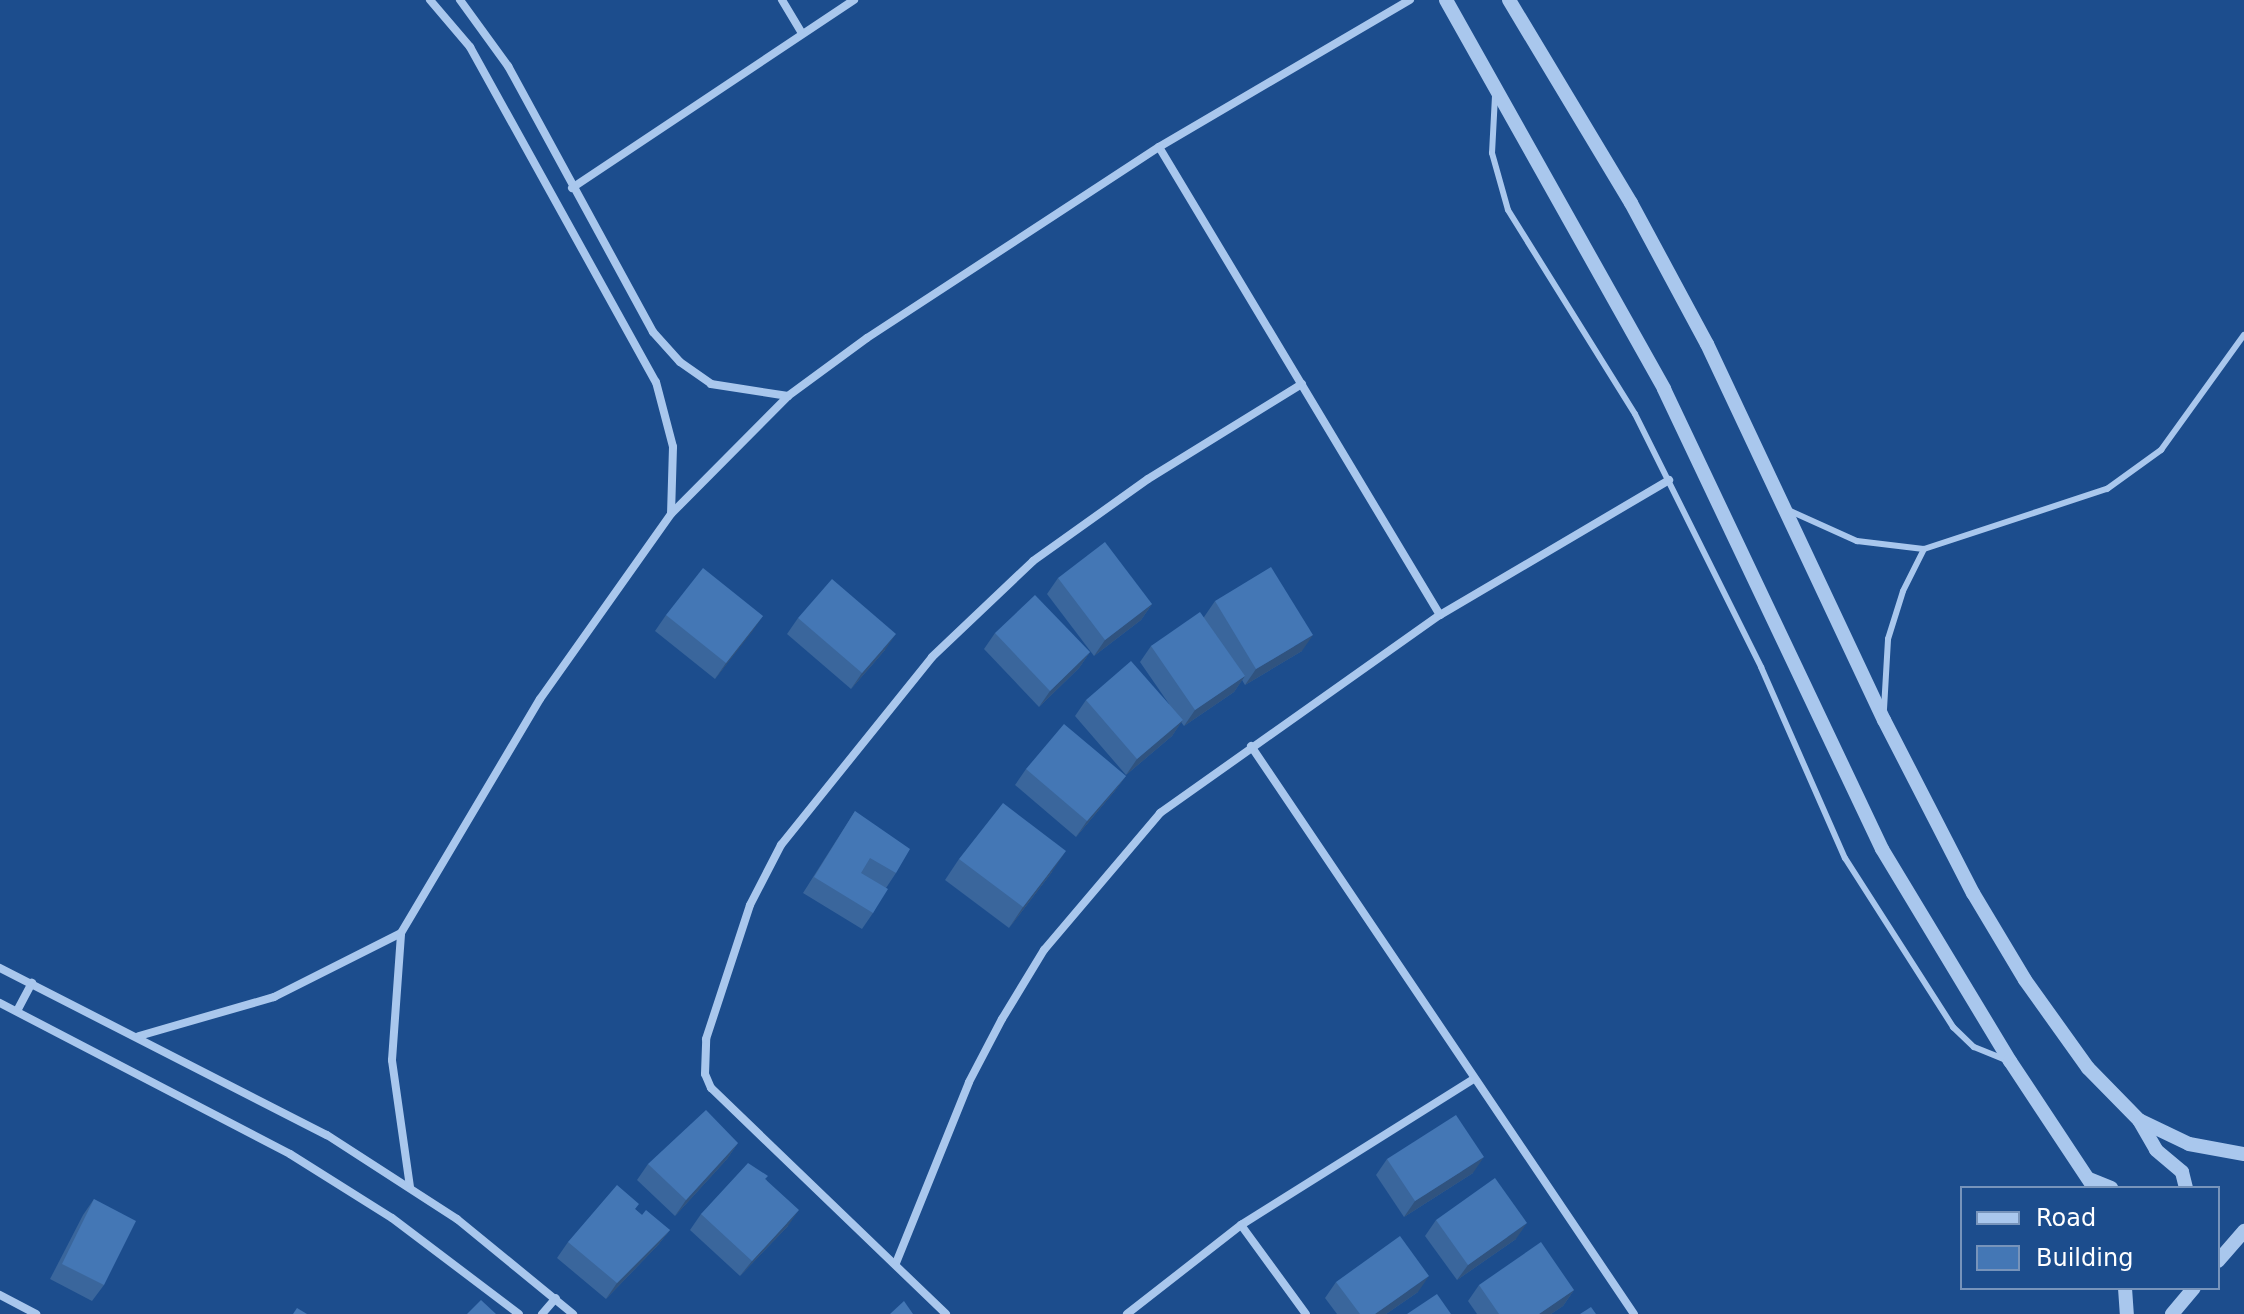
<!DOCTYPE html>
<html>
<head>
<meta charset="utf-8">
<style>
  body { margin:0 }
  #map { position:relative; width:2244px; height:1314px; overflow:hidden; background:#1c4d8d; font-family:"DejaVu Sans",sans-serif }
  div>[style] { position:absolute }
  [style*='--x'] { left:calc(var(--x)*1px); top:calc(var(--y)*1px); width:calc(var(--w)*1px); rotate:calc(var(--a)*1deg) }
  .service>* { height:6px; margin:-3px; padding:0 3px; transform-origin:3px; border-radius:3px; background:#a9c7ed }
  .minor>* { height:8px; margin:-4px; padding:0 4px; transform-origin:4px; border-radius:4px; background:#a9c7ed }
  .tertiary>* { height:14px; margin:-7px; padding:0 7px; transform-origin:7px; border-radius:7px; background:#a9c7ed }
  .wall>* { inset:0; background:#3a669c }
  .shaded-wall>* { inset:0; background:#30537f }
  .building>* { inset:0; background:#4477b5 }
  span { translate:-50% -50%; white-space:nowrap; text-align:center; line-height:1.15; -webkit-text-stroke:6px #1c4d8d; paint-order:stroke }
  .legend { position:absolute; left:1960px; top:1186px; width:260px; height:104px; box-sizing:border-box; background:#1c4d8d; border:2px solid #7794bb; margin:0; padding:10px 14px; list-style:none; font-size:24px; color:#fff }
  .legend li { display:flex; align-items:center; gap:16px; height:40px }
  .legend b { width:40px; border:2px solid #7794bb }
</style>
</head>
<body>
<div id="map">
  <div class="service">
    <div style="--x:1495;--y:96;--w:57;--a:93"></div>
    <div style="--x:1492;--y:153;--w:59;--a:74.3"></div>
    <div style="--x:1508;--y:210;--w:240;--a:58.1"></div>
    <div style="--x:1635;--y:414;--w:283;--a:63.5"></div>
    <div style="--x:1761;--y:667;--w:209;--a:66.3"></div>
    <div style="--x:1845;--y:858;--w:201;--a:57.4"></div>
    <div style="--x:1953;--y:1027;--w:29;--a:44"></div>
    <div style="--x:1974;--y:1047;--w:35;--a:22"></div>
    <div style="--x:1788;--y:510;--w:76;--a:24.2"></div>
    <div style="--x:1857;--y:541;--w:67;--a:6.8"></div>
    <div style="--x:1924;--y:549;--w:193;--a:-18.2"></div>
    <div style="--x:2107;--y:489;--w:67;--a:-35.8"></div>
    <div style="--x:2161;--y:450;--w:142;--a:-54.2"></div>
    <div style="--x:1884;--y:709;--w:70;--a:-86.7"></div>
    <div style="--x:1888;--y:639;--w:50;--a:-72.6"></div>
    <div style="--x:1903;--y:591;--w:47;--a:-63.4"></div>
  </div>
  <div class="minor">
    <div style="--x:430;--y:0;--w:62;--a:49.6"></div>
    <div style="--x:470;--y:47;--w:383;--a:61"></div>
    <div style="--x:656;--y:382;--w:67;--a:75.3"></div>
    <div style="--x:673;--y:447;--w:66;--a:91.7"></div>
    <div style="--x:460;--y:0;--w:82;--a:54"></div>
    <div style="--x:508;--y:66;--w:303;--a:61.4"></div>
    <div style="--x:653;--y:332;--w:40;--a:48"></div>
    <div style="--x:680;--y:362;--w:38;--a:35"></div>
    <div style="--x:711;--y:384;--w:78;--a:8.9"></div>
    <div style="--x:782;--y:0;--w:37;--a:59"></div>
    <div style="--x:1159;--y:147;--w:546;--a:59.02"></div>
    <div style="--x:572;--y:188;--w:339;--a:-33.7"></div>
    <div style="--x:1251;--y:746;--w:685;--a:56.01"></div>
    <div style="--x:0;--y:968;--w:367;--a:27.1"></div>
    <div style="--x:327;--y:1135;--w:155;--a:32.9"></div>
    <div style="--x:457;--y:1219;--w:150;--a:39.3"></div>
    <div style="--x:0;--y:1003;--w:327;--a:27.5"></div>
    <div style="--x:290;--y:1154;--w:120;--a:32.1"></div>
    <div style="--x:392;--y:1218;--w:159;--a:37.1"></div>
    <div style="--x:17;--y:1011;--w:32;--a:-62"></div>
    <div style="--x:139;--y:1036;--w:141;--a:-16.1"></div>
    <div style="--x:274;--y:997;--w:142;--a:-26.7"></div>
    <div style="--x:410;--y:1187;--w:128;--a:-98.1"></div>
    <div style="--x:392;--y:1060;--w:127;--a:-85.9"></div>
    <div style="--x:401;--y:933;--w:272;--a:-59.3"></div>
    <div style="--x:540;--y:699;--w:227;--a:-54.7"></div>
    <div style="--x:671;--y:514;--w:166;--a:-45.2"></div>
    <div style="--x:788;--y:396;--w:98;--a:-36.3"></div>
    <div style="--x:867;--y:338;--w:349;--a:-33.2"></div>
    <div style="--x:1159;--y:147;--w:291;--a:-30.4"></div>
    <div style="--x:1241;--y:1225;--w:110;--a:53.9"></div>
    <div style="--x:896;--y:1263;--w:195;--a:-68"></div>
    <div style="--x:969;--y:1082;--w:71;--a:-62.4"></div>
    <div style="--x:1002;--y:1019;--w:81;--a:-58.7"></div>
    <div style="--x:1044;--y:950;--w:180;--a:-49.7"></div>
    <div style="--x:1160;--y:813;--w:343;--a:-35.3"></div>
    <div style="--x:1440;--y:615;--w:266;--a:-30.5"></div>
    <div style="--x:0;--y:1295;--w:41;--a:27.8"></div>
    <div style="--x:542;--y:1314;--w:21;--a:-49"></div>
    <div style="--x:946;--y:1314;--w:326;--a:-136.1"></div>
    <div style="--x:711;--y:1088;--w:15;--a:-113"></div>
    <div style="--x:705;--y:1074;--w:35;--a:-88"></div>
    <div style="--x:706;--y:1039;--w:141;--a:-71.8"></div>
    <div style="--x:750;--y:905;--w:68;--a:-62.7"></div>
    <div style="--x:781;--y:845;--w:241;--a:-51.2"></div>
    <div style="--x:932;--y:657;--w:139;--a:-43.5"></div>
    <div style="--x:1033;--y:561;--w:141;--a:-35.5"></div>
    <div style="--x:1148;--y:479;--w:181;--a:-31.7"></div>
    <div style="--x:1127;--y:1314;--w:145;--a:-38"></div>
    <div style="--x:1241;--y:1225;--w:273;--a:-32.1"></div>
  </div>
  <div class="tertiary">
    <div style="--x:1446;--y:0;--w:446;--a:60.7"></div>
    <div style="--x:1664;--y:389;--w:509;--a:64.64"></div>
    <div style="--x:1882;--y:849;--w:248;--a:58.9"></div>
    <div style="--x:2010;--y:1061;--w:152;--a:56.5"></div>
    <div style="--x:1509;--y:0;--w:237;--a:59"></div>
    <div style="--x:1631;--y:203;--w:160;--a:61.7"></div>
    <div style="--x:1707;--y:344;--w:416;--a:64.8"></div>
    <div style="--x:1884;--y:720;--w:195;--a:62.8"></div>
    <div style="--x:1973;--y:893;--w:101;--a:59.1"></div>
    <div style="--x:2025;--y:980;--w:108;--a:54.4"></div>
    <div style="--x:2088;--y:1068;--w:73;--a:45.6"></div>
    <div style="--x:2139;--y:1120;--w:55;--a:25.6"></div>
    <div style="--x:2189;--y:1144;--w:56;--a:10.3"></div>
    <div style="--x:2139;--y:1120;--w:34;--a:60"></div>
    <div style="--x:2156;--y:1150;--w:34;--a:40"></div>
    <div style="--x:2182;--y:1172;--w:16;--a:76"></div>
    <div style="--x:2089;--y:1179;--w:24;--a:22"></div>
    <div style="--x:2218;--y:1261;--w:40;--a:-49"></div>
    <div style="--x:2125;--y:1288;--w:26;--a:86"></div>
    <div style="--x:2172;--y:1314;--w:34;--a:-50"></div>
  </div>
  <div class="wall">
    <div style="clip-path:polygon(1058px 578px,1152px 604px,1141px 620px,1094px 656px,1047px 594px)"></div>
    <div style="clip-path:polygon(1215px 601px,1302px 651px,1245px 685px,1242px 680px,1234px 692px,1184px 726px,1181px 722px,1172px 736px,1126px 775px,1075px 716px,1086px 700px,1169px 704px,1140px 662px,1151px 646px,1204px 617px)"></div>
    <div style="clip-path:polygon(666px 615px,763px 616px,715px 679px,655px 631px)"></div>
    <div style="clip-path:polygon(798px 618px,885px 650px,851px 689px,787px 634px)"></div>
    <div style="clip-path:polygon(995px 633px,1090px 652px,1079px 668px,1039px 707px,984px 649px)"></div>
    <div style="clip-path:polygon(1026px 769px,1126px 776px,1114px 792px,1076px 837px,1015px 785px)"></div>
    <div style="clip-path:polygon(855px 811px,896px 873px,886px 888px,873px 913px,862px 929px,803px 893px)"></div>
    <div style="clip-path:polygon(959px 859px,1052px 872px,1009px 928px,945px 880px)"></div>
    <div style="clip-path:polygon(738px 1143px,727px 1159px,675px 1216px,637px 1180px,648px 1164px)"></div>
    <div style="clip-path:polygon(1387px 1159px,1473px 1173px,1404px 1217px,1376px 1175px)"></div>
    <div style="clip-path:polygon(766px 1179px,788px 1226px,740px 1276px,690px 1230px,701px 1214px)"></div>
    <div style="clip-path:polygon(94px 1199px,104px 1285px,92px 1301px,50px 1279px,83px 1215px)"></div>
    <div style="clip-path:polygon(635px 1209px,642px 1215px,670px 1230px,658px 1245px,606px 1299px,557px 1258px,568px 1242px)"></div>
    <div style="clip-path:polygon(1436px 1220px,1516px 1239px,1457px 1280px,1425px 1236px)"></div>
    <div style="clip-path:polygon(1336px 1282px,1418px 1292px,1386px 1314px,1337px 1314px,1325px 1298px)"></div>
    <div style="clip-path:polygon(1479px 1285px,1574px 1290px,1563px 1306px,1551px 1314px,1477px 1314px,1468px 1301px)"></div>
  </div>
  <div class="shaded-wall">
    <div style="clip-path:polygon(1152px 604px,1141px 620px,1094px 656px,1105px 640px)"></div>
    <div style="clip-path:polygon(763px 616px,752px 632px,715px 679px,726px 663px)"></div>
    <div style="clip-path:polygon(896px 634px,885px 650px,851px 689px,862px 673px)"></div>
    <div style="clip-path:polygon(1313px 635px,1302px 651px,1245px 685px,1256px 669px)"></div>
    <div style="clip-path:polygon(1090px 652px,1079px 668px,1039px 707px,1050px 691px)"></div>
    <div style="clip-path:polygon(1245px 676px,1234px 692px,1184px 726px,1195px 710px)"></div>
    <div style="clip-path:polygon(1183px 720px,1172px 736px,1126px 775px,1137px 759px)"></div>
    <div style="clip-path:polygon(1126px 776px,1114px 792px,1076px 837px,1087px 821px)"></div>
    <div style="clip-path:polygon(1066px 851px,1052px 872px,1009px 928px,1023px 907px)"></div>
    <div style="clip-path:polygon(738px 1143px,727px 1159px,675px 1216px,686px 1200px)"></div>
    <div style="clip-path:polygon(1484px 1157px,1473px 1173px,1404px 1217px,1415px 1201px)"></div>
    <div style="clip-path:polygon(799px 1210px,788px 1226px,740px 1276px,752px 1261px)"></div>
    <div style="clip-path:polygon(1527px 1223px,1516px 1239px,1457px 1280px,1468px 1265px)"></div>
    <div style="clip-path:polygon(670px 1230px,658px 1245px,606px 1299px,617px 1283px)"></div>
    <div style="clip-path:polygon(1429px 1276px,1418px 1292px,1386px 1314px,1375px 1314px)"></div>
    <div style="clip-path:polygon(1574px 1290px,1563px 1306px,1551px 1314px,1539px 1314px)"></div>
  </div>
  <div class="building">
    <div style="clip-path:polygon(1105px 542px,1152px 604px,1105px 640px,1058px 578px)"></div>
    <div style="clip-path:polygon(1271px 567px,1313px 635px,1256px 669px,1215px 601px)"></div>
    <div style="clip-path:polygon(703px 568px,763px 616px,726px 663px,666px 615px)"></div>
    <div style="clip-path:polygon(832px 579px,896px 634px,862px 673px,798px 618px)"></div>
    <div style="clip-path:polygon(1035px 595px,1090px 652px,1050px 691px,995px 633px)"></div>
    <div style="clip-path:polygon(1200px 612px,1245px 676px,1195px 710px,1151px 646px)"></div>
    <div style="clip-path:polygon(1131px 661px,1183px 720px,1137px 759px,1086px 700px)"></div>
    <div style="clip-path:polygon(1064px 724px,1126px 776px,1087px 821px,1026px 769px)"></div>
    <div style="clip-path:polygon(1003px 803px,1066px 851px,1023px 907px,959px 859px)"></div>
    <div style="clip-path:polygon(855px 811px,910px 849px,896px 873px,870px 858px,861px 873px,888px 889px,873px 913px,814px 877px)"></div>
    <div style="clip-path:polygon(706px 1110px,738px 1143px,686px 1200px,648px 1164px)"></div>
    <div style="clip-path:polygon(1456px 1115px,1484px 1157px,1415px 1201px,1387px 1159px)"></div>
    <div style="clip-path:polygon(748px 1163px,768px 1176px,765px 1179px,799px 1210px,752px 1261px,701px 1214px)"></div>
    <div style="clip-path:polygon(1495px 1178px,1527px 1223px,1468px 1265px,1436px 1220px)"></div>
    <div style="clip-path:polygon(617px 1185px,639px 1204px,635px 1209px,642px 1215px,646px 1210px,670px 1230px,617px 1283px,568px 1242px)"></div>
    <div style="clip-path:polygon(94px 1199px,136px 1221px,104px 1285px,62px 1264px)"></div>
    <div style="clip-path:polygon(1400px 1236px,1429px 1276px,1375px 1314px,1360px 1314px,1336px 1282px)"></div>
    <div style="clip-path:polygon(1541px 1242px,1574px 1290px,1539px 1314px,1499px 1314px,1479px 1285px)"></div>
    <div style="clip-path:polygon(1437px 1294px,1451px 1314px,1407px 1314px)"></div>
    <div style="clip-path:polygon(481px 1300px,496px 1314px,467px 1314px)"></div>
    <div style="clip-path:polygon(904px 1301px,913px 1314px,890px 1314px)"></div>
    <div style="clip-path:polygon(1591px 1307px,1596px 1314px,1580px 1314px)"></div>
    <div style="clip-path:polygon(297px 1308px,307px 1314px,293px 1314px)"></div>
  </div>
  <ul class="legend">
  <li><b style="height:10px;background:#a9c7ed"></b>Road</li>
  <li><b style="height:22px;background:#4477b5"></b>Building</li>
  </ul>
</div>
</body>
</html>
